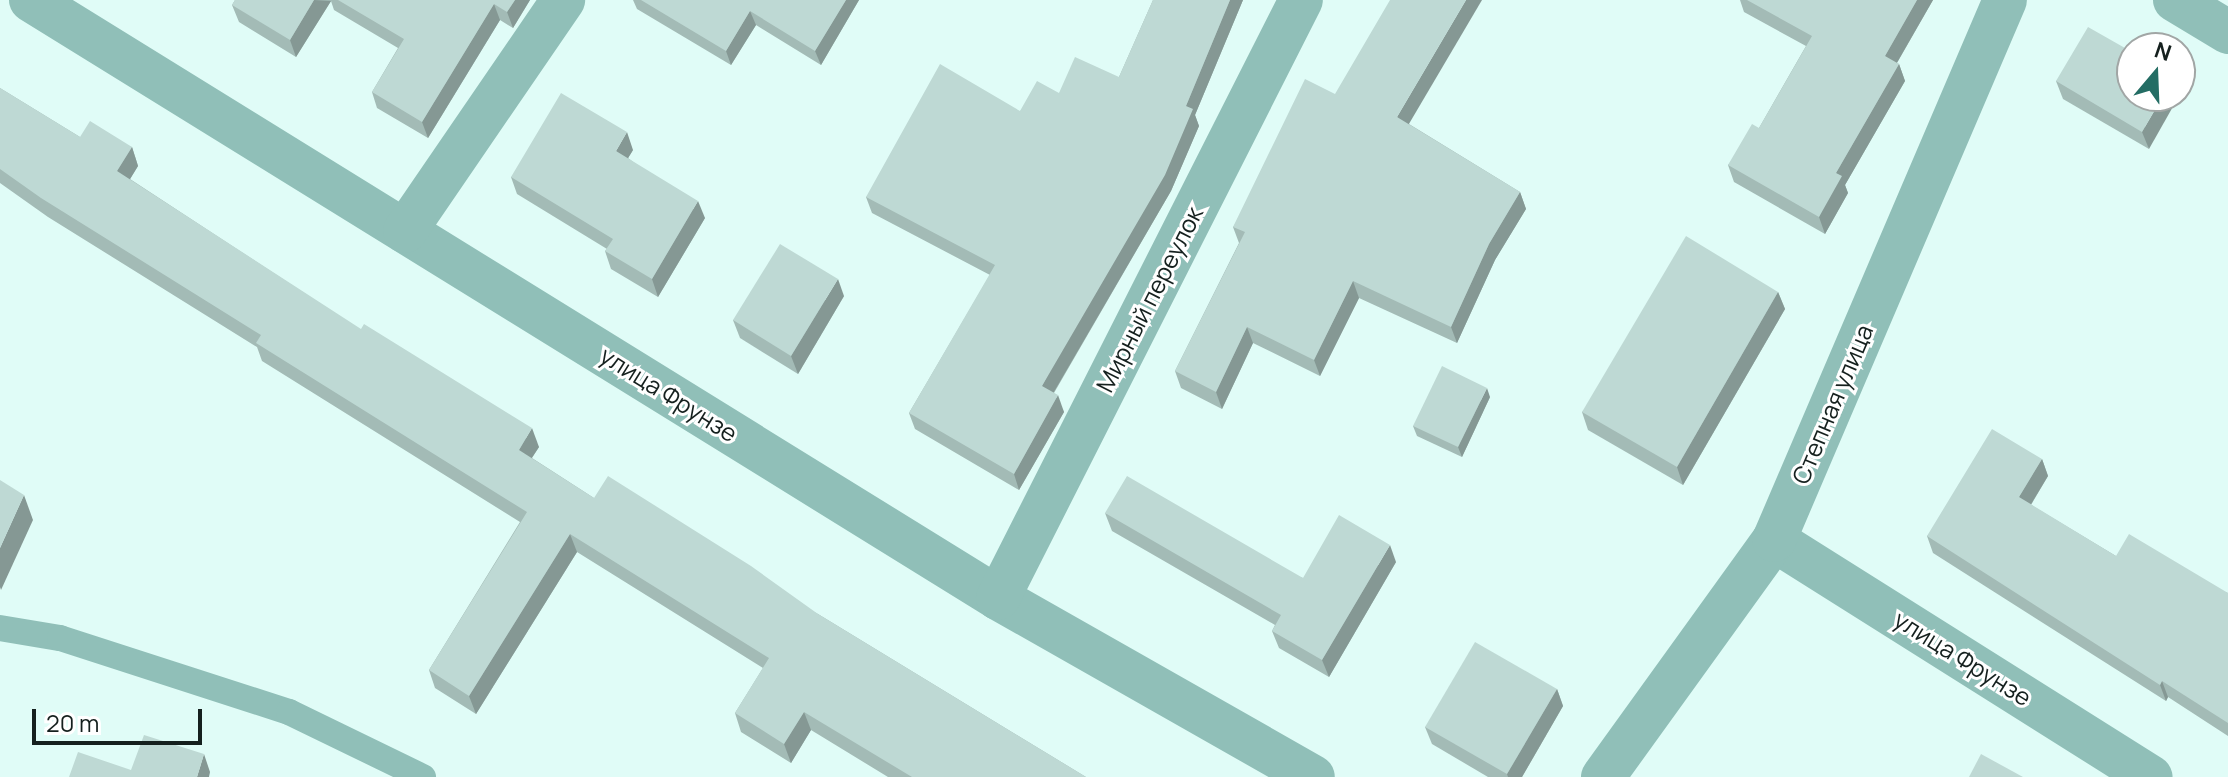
<!DOCTYPE html>
<html>
<head>
<meta charset="utf-8">
<style>
  body { margin:0 }
  #map { position:relative; width:2228px; height:777px; overflow:hidden; background:#e0fcf7; font-family:Manrope,sans-serif }
  div>[style] { position:absolute }
  [style*='--x'] { left:calc(var(--x)*1px); top:calc(var(--y)*1px); width:calc(var(--w)*1px); rotate:calc(var(--a)*1deg) }
  .service>* { height:26px; margin:-13px; padding:0 13px; transform-origin:13px; border-radius:13px; background:#90bfb8 }
  .minor>* { height:44px; margin:-22px; padding:0 22px; transform-origin:22px; border-radius:22px; background:#90bfb8 }
  .wall>* { inset:0; background:#a3bbb6 }
  .shaded-wall>* { inset:0; background:#859894 }
  .building>* { inset:0; background:#bed9d4 }
  span { translate:-50% -50%; white-space:nowrap; text-align:center; line-height:1.15; -webkit-text-stroke:6px #fff; paint-order:stroke }
  .street-label { font-size:24px; color:#15201e }
  .north { position:absolute; left:2116px; top:32px; width:80px; height:80px; box-sizing:border-box; background:#fff; border:2px solid #a1a6a5; border-radius:50%; rotate:19deg; font-size:22px; font-weight:700; line-height:32px; text-align:center; color:#15201e }
  .north::after { content:''; display:block; margin:auto; width:28px; height:36px; background:#246d64; clip-path:polygon(50% 0,100% 100%,50% 72%,0 100%) }
  .scale { position:absolute; left:32px; top:709px; width:170px; height:36px; box-sizing:border-box; border:4px solid #15201e; border-top:0; padding-left:10px; font-size:24px; line-height:28px; white-space:nowrap; color:#15201e; -webkit-text-stroke:6px #fff; paint-order:stroke }
</style>
</head>
<body>
<div id="map">
  <div class="service">
    <div style="--x:0;--y:628;--w:61;--a:9.5"></div>
    <div style="--x:60;--y:638;--w:241;--a:17.9"></div>
    <div style="--x:289;--y:712;--w:149;--a:25.9"></div>
  </div>
  <div class="minor">
    <div style="--x:31;--y:0;--w:1137;--a:31.73"></div>
    <div style="--x:998;--y:598;--w:362;--a:29.6"></div>
    <div style="--x:2175;--y:0;--w:62;--a:31.1"></div>
    <div style="--x:405;--y:231;--w:280;--a:-55.6"></div>
    <div style="--x:1774;--y:540;--w:445;--a:32.2"></div>
    <div style="--x:998;--y:598;--w:670;--a:-63.13"></div>
    <div style="--x:1603;--y:777;--w:292;--a:-54.2"></div>
    <div style="--x:1774;--y:540;--w:587;--a:-66.84"></div>
  </div>
  <div class="wall">
    <div style="clip-path:polygon(235px 0,530px 0,513px 28px,500px 20px,428px 138px,377px 108px,372px 92px,398px 48px,334px 10px,331px 1px,296px 57px,239px 22px,232px 5px)"></div>
    <div style="clip-path:polygon(633px 0,859px 0,821px 65px,756px 25px,731px 65px,637px 9px)"></div>
    <div style="clip-path:polygon(1153px 0,1243px 0,1195px 115px,1199px 126px,1171px 191px,1054px 393px,1064px 412px,1019px 490px,915px 429px,909px 413px,990px 275px,872px 213px,866px 197px,1020px 111px,1059px 93px,1119px 77px)"></div>
    <div style="clip-path:polygon(1740px 0,1933px 0,1897px 63px,1899px 64px,1905px 81px,1845px 185px,1848px 193px,1825px 234px,1734px 182px,1728px 165px,1759px 128px,1806px 46px,1744px 12px)"></div>
    <div style="clip-path:polygon(2132px 52px,2149px 149px,2063px 99px,2056px 81px)"></div>
    <div style="clip-path:polygon(0 88px,80px 137px,132px 147px,138px 166px,130px 179px,539px 447px,532px 458px,594px 498px,818px 614px,1086px 777px,888px 777px,811px 730px,791px 763px,741px 732px,735px 713px,763px 668px,577px 552px,476px 714px,435px 688px,429px 670px,520px 522px,262px 361px,257px 347px,48px 217px,0 183px)"></div>
    <div style="clip-path:polygon(1335px 94px,1409px 124px,1520px 192px,1526px 209px,1495px 260px,1457px 343px,1359px 298px,1320px 376px,1253px 343px,1222px 409px,1181px 388px,1175px 371px,1239px 243px,1233px 227px)"></div>
    <div style="clip-path:polygon(633px 150px,628px 158px,705px 218px,658px 297px,611px 269px,605px 251px,607px 249px,517px 194px,511px 177px)"></div>
    <div style="clip-path:polygon(1778px 292px,1785px 309px,1683px 485px,1588px 430px,1582px 412px)"></div>
    <div style="clip-path:polygon(844px 296px,798px 374px,740px 338px,733px 320px)"></div>
    <div style="clip-path:polygon(1490px 397px,1462px 457px,1417px 436px,1413px 426px)"></div>
    <div style="clip-path:polygon(2042px 459px,2048px 476px,2031px 505px,2116px 556px,2228px 593px,2228px 736px,2168px 697px,2166px 701px,1933px 553px,1927px 536px)"></div>
    <div style="clip-path:polygon(1105px 513px,1303px 578px,1396px 562px,1329px 677px,1279px 648px,1272px 631px,1275px 625px,1112px 531px)"></div>
    <div style="clip-path:polygon(1557px 689px,1563px 706px,1522px 777px,1488px 777px,1432px 744px,1425px 727px)"></div>
  </div>
  <div class="shaded-wall">
    <div style="clip-path:polygon(314px 0,331px 1px,296px 57px,290px 40px)"></div>
    <div style="clip-path:polygon(515px 0,530px 0,513px 28px,507px 12px)"></div>
    <div style="clip-path:polygon(846px 0,859px 0,821px 65px,815px 51px)"></div>
    <div style="clip-path:polygon(1230px 0,1243px 0,1195px 115px,1199px 126px,1171px 191px,1048px 402px,1042px 386px,1186px 106px)"></div>
    <div style="clip-path:polygon(1466px 0,1482px 0,1403px 134px,1397px 117px)"></div>
    <div style="clip-path:polygon(1917px 0,1933px 0,1891px 73px,1885px 56px)"></div>
    <div style="clip-path:polygon(494px 4px,500px 20px,428px 138px,422px 122px)"></div>
    <div style="clip-path:polygon(750px 11px,756px 25px,731px 65px,726px 51px)"></div>
    <div style="clip-path:polygon(1899px 64px,1905px 81px,1845px 185px,1848px 193px,1825px 234px,1819px 217px,1836px 173px)"></div>
    <div style="clip-path:polygon(2163px 96px,2179px 96px,2149px 149px,2142px 132px)"></div>
    <div style="clip-path:polygon(627px 132px,633px 150px,622px 168px,616px 151px)"></div>
    <div style="clip-path:polygon(132px 147px,138px 166px,124px 189px,117px 171px)"></div>
    <div style="clip-path:polygon(1520px 192px,1526px 209px,1495px 260px,1457px 343px,1451px 327px,1489px 244px)"></div>
    <div style="clip-path:polygon(698px 201px,705px 218px,658px 297px,652px 279px)"></div>
    <div style="clip-path:polygon(838px 279px,844px 296px,798px 374px,791px 356px)"></div>
    <div style="clip-path:polygon(1353px 281px,1359px 298px,1320px 376px,1314px 360px)"></div>
    <div style="clip-path:polygon(1778px 292px,1785px 309px,1683px 485px,1677px 467px)"></div>
    <div style="clip-path:polygon(1247px 327px,1253px 343px,1222px 409px,1216px 392px)"></div>
    <div style="clip-path:polygon(1487px 388px,1490px 397px,1462px 457px,1458px 447px)"></div>
    <div style="clip-path:polygon(1058px 395px,1064px 412px,1019px 490px,1014px 474px)"></div>
    <div style="clip-path:polygon(532px 428px,539px 447px,525px 468px,519px 450px)"></div>
    <div style="clip-path:polygon(2042px 459px,2048px 476px,2025px 514px,2019px 497px)"></div>
    <div style="clip-path:polygon(24px 495px,33px 520px,1px 590px,0 587px,0 548px)"></div>
    <div style="clip-path:polygon(570px 534px,577px 552px,476px 714px,469px 696px)"></div>
    <div style="clip-path:polygon(1390px 545px,1396px 562px,1329px 677px,1322px 660px)"></div>
    <div style="clip-path:polygon(2162px 681px,2168px 697px,2166px 701px,2160px 685px)"></div>
    <div style="clip-path:polygon(1557px 689px,1563px 706px,1522px 777px,1508px 777px,1507px 774px)"></div>
    <div style="clip-path:polygon(804px 712px,811px 730px,791px 763px,784px 744px)"></div>
    <div style="clip-path:polygon(204px 754px,210px 772px,209px 777px,197px 777px)"></div>
  </div>
  <div class="building">
    <div style="clip-path:polygon(235px 0,314px 0,290px 40px,232px 5px)"></div>
    <div style="clip-path:polygon(338px 0,515px 0,507px 12px,494px 4px,422px 122px,372px 92px,404px 39px)"></div>
    <div style="clip-path:polygon(641px 0,846px 0,815px 51px,750px 11px,726px 51px)"></div>
    <div style="clip-path:polygon(1153px 0,1230px 0,1186px 106px,1193px 109px,1165px 175px,1042px 386px,1058px 395px,1014px 474px,909px 413px,995px 265px,866px 197px,940px 64px,1020px 111px,1037px 81px,1059px 93px,1075px 57px,1119px 77px)"></div>
    <div style="clip-path:polygon(1390px 0,1466px 0,1397px 117px,1520px 192px,1489px 244px,1451px 327px,1353px 281px,1314px 360px,1247px 327px,1216px 392px,1175px 371px,1245px 232px,1233px 227px,1305px 79px,1335px 94px)"></div>
    <div style="clip-path:polygon(1747px 0,1917px 0,1885px 56px,1899px 64px,1836px 173px,1842px 176px,1819px 217px,1728px 165px,1752px 124px,1759px 128px,1812px 36px)"></div>
    <div style="clip-path:polygon(2088px 27px,2132px 52px,2132px 96px,2163px 96px,2142px 132px,2056px 81px)"></div>
    <div style="clip-path:polygon(0 88px,80px 137px,90px 121px,132px 147px,117px 171px,361px 329px,364px 324px,532px 428px,519px 450px,594px 498px,608px 476px,751px 566px,818px 614px,1086px 777px,912px 777px,804px 712px,784px 744px,735px 713px,769px 658px,570px 534px,469px 696px,429px 670px,527px 512px,256px 343px,261px 335px,41px 198px,0 169px)"></div>
    <div style="clip-path:polygon(561px 93px,627px 132px,616px 151px,698px 201px,652px 279px,605px 251px,613px 239px,511px 177px)"></div>
    <div style="clip-path:polygon(1686px 236px,1778px 292px,1677px 467px,1582px 412px)"></div>
    <div style="clip-path:polygon(780px 244px,838px 279px,791px 356px,733px 320px)"></div>
    <div style="clip-path:polygon(1442px 366px,1487px 388px,1458px 447px,1413px 426px)"></div>
    <div style="clip-path:polygon(1992px 429px,2042px 459px,2019px 497px,2116px 556px,2129px 534px,2228px 593px,2228px 723px,2162px 681px,2160px 685px,1927px 536px)"></div>
    <div style="clip-path:polygon(1127px 476px,1303px 578px,1339px 515px,1390px 545px,1322px 660px,1272px 631px,1281px 615px,1105px 513px)"></div>
    <div style="clip-path:polygon(0 480px,24px 495px,0 548px)"></div>
    <div style="clip-path:polygon(1475px 642px,1557px 689px,1507px 774px,1425px 727px)"></div>
    <div style="clip-path:polygon(144px 735px,204px 754px,197px 777px,69px 777px,78px 752px,131px 770px)"></div>
    <div style="clip-path:polygon(1981px 754px,2023px 777px,1969px 777px)"></div>
  </div>
  <div class="street-label">
    <span style="left:1149px;top:299px;rotate:-63deg">Мирный переулок</span>
    <span style="left:669px;top:394px;rotate:32deg">улица Фрунзе</span>
    <span style="left:1832px;top:404px;rotate:-67deg">Степная улица</span>
    <span style="left:1963px;top:658px;rotate:32deg">улица Фрунзе</span>
  </div>
  <div class="north">N</div>
  <div class="scale">20 m</div>
</div>
</body>
</html>
